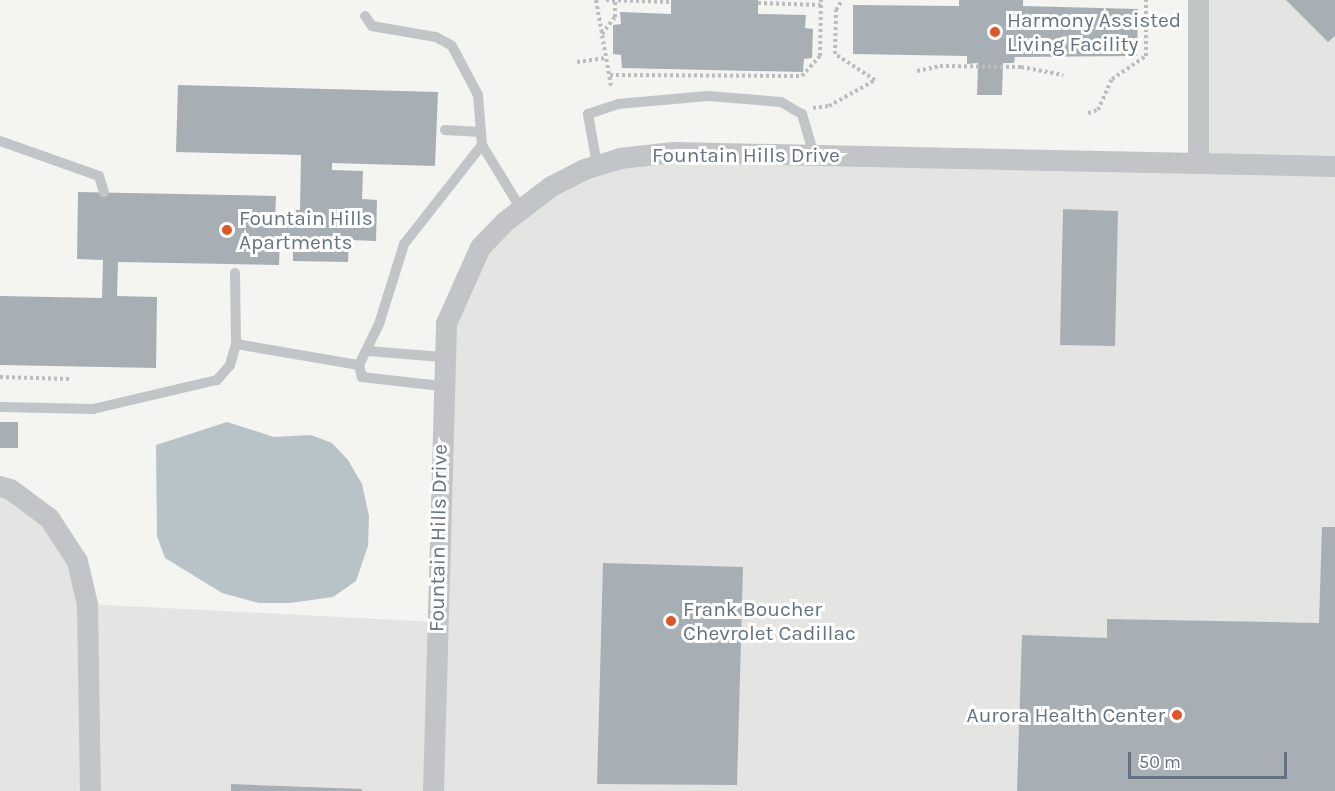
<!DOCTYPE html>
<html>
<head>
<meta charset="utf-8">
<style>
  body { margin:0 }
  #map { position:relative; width:1335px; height:791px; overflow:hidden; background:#f4f4f0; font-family:Karla,sans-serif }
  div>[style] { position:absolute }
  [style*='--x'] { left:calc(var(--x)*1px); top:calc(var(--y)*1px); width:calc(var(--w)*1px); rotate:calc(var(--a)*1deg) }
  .built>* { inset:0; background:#e4e5e3 }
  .water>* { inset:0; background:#b8c3c7 }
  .building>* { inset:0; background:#a7afb4 }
  .path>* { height:4px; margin-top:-2px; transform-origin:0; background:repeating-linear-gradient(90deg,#bbbdbf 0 3px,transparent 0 6px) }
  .service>* { height:10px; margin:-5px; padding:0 5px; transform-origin:5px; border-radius:5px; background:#c1c5c8 }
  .minor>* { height:21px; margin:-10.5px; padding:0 10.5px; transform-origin:10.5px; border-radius:10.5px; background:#c1c5c8 }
  .dots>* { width:16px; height:16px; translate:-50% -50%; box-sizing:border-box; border:3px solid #fff; border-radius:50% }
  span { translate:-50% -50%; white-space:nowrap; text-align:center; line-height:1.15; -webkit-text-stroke:6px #fff; paint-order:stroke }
  .poi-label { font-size:21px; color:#637381 }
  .left { translate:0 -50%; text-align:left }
  .right { translate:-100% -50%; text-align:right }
  .street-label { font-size:21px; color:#637381 }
  .scale { position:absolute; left:1128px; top:752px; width:159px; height:27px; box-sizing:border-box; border:3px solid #637381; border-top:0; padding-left:8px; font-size:18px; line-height:21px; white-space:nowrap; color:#637381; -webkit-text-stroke:4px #fff; paint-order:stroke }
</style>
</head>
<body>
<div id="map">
  <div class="built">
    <div style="clip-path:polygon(1198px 0,1335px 0,1335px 791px,0 791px,0 486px,49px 518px,87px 604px,436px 622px,446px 323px,504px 222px,619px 158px,1197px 163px)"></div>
  </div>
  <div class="water">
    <div style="clip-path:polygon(227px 422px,274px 437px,311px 435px,332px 443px,348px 460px,362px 484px,369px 516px,368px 546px,356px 581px,333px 597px,290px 603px,259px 603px,222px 593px,165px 558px,157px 536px,156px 445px)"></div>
  </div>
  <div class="building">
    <div style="clip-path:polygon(671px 0,758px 0,758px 14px,806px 15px,805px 28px,813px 29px,812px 58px,804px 59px,803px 72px,622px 68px,621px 55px,613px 54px,613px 25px,621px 24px,620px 12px,671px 14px)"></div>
    <div style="clip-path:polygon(959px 0,1023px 0,1023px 6px,1138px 9px,1137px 56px,1015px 57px,1014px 63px,1003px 63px,1002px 95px,977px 95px,978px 63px,967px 64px,967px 56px,853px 54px,853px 5px,959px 6px)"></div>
    <div style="clip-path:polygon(1286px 0,1335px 0,1335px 36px,1328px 42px)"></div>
    <div style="clip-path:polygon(178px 85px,438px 92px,435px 166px,332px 163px,332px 170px,363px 171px,362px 199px,377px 200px,376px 241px,349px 240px,348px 262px,293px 261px,293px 238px,280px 238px,279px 265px,118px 262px,117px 296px,157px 297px,156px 368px,0 365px,0 296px,102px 298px,103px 260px,77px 259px,78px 192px,276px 196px,275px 222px,295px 222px,296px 210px,300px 210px,301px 155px,176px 152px)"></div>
    <div style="clip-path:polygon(1063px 209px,1118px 211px,1115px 346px,1060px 345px)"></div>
    <div style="clip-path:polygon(0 422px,18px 422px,18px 448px,0 448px)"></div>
    <div style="clip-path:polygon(1322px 527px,1335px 527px,1335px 791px,1017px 791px,1022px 635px,1107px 638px,1107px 619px,1319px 623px)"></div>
    <div style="clip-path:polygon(603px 563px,743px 567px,737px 785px,597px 784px)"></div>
    <div style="clip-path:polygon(231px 784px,362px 789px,362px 791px,231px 791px)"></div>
  </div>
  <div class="path">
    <div style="--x:596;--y:0;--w:87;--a:80.1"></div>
    <div style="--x:606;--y:0;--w:65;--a:1.8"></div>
    <div style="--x:758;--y:3;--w:63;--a:1.8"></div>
    <div style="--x:602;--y:34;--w:21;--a:-53"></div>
    <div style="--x:615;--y:17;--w:17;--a:-90"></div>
    <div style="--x:577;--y:62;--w:29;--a:-8"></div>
    <div style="--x:917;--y:71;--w:24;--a:-12"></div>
    <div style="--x:940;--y:66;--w:81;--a:0.7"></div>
    <div style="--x:1021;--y:67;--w:43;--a:10.8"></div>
    <div style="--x:610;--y:75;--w:192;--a:0.3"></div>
    <div style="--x:802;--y:76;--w:27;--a:-48"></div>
    <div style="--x:820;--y:56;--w:56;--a:-89"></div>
    <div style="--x:813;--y:108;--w:16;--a:-7"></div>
    <div style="--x:829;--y:106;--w:53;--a:-29.5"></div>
    <div style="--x:875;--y:80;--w:48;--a:-147"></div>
    <div style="--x:835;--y:54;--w:44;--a:-88.7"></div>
    <div style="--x:836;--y:10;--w:12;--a:-59"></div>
    <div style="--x:1088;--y:113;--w:10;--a:-17"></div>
    <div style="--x:1098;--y:110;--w:34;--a:-66"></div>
    <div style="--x:1112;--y:79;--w:41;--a:-34.1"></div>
    <div style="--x:1146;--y:56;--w:56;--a:-90"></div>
    <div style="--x:0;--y:377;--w:70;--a:1.6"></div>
  </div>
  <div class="service">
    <div style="--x:365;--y:16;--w:12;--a:55"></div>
    <div style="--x:372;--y:26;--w:65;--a:9.8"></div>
    <div style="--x:436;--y:37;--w:18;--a:29"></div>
    <div style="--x:452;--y:46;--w:55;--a:62"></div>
    <div style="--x:478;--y:95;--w:50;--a:85.4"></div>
    <div style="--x:445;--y:130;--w:36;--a:3"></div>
    <div style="--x:0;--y:141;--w:105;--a:19.5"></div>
    <div style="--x:99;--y:176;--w:17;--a:73"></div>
    <div style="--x:597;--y:165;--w:52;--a:-100"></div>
    <div style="--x:588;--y:114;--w:32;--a:-18"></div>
    <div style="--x:618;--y:104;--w:90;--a:-5.1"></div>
    <div style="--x:708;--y:96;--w:73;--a:4.7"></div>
    <div style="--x:781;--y:102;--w:24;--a:30"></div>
    <div style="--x:802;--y:114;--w:43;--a:73.7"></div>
    <div style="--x:236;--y:344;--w:125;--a:9.7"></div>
    <div style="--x:368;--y:351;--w:74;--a:4.6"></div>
    <div style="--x:441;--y:386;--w:80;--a:-173.5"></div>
    <div style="--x:362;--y:377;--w:12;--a:-104"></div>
    <div style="--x:359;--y:365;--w:46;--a:-64"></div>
    <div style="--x:379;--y:324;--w:84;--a:-72.6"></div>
    <div style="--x:404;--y:244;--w:126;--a:-51.8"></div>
    <div style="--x:482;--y:145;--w:75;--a:58.6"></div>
    <div style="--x:0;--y:407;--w:93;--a:1.2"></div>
    <div style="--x:93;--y:409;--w:127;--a:-13.2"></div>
    <div style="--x:217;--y:380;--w:20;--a:-49"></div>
    <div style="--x:230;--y:365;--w:22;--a:-74"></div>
    <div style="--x:236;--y:344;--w:71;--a:-90.8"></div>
  </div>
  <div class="minor">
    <div style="--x:1198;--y:163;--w:163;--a:-90"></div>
    <div style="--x:0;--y:486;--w:10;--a:17"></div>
    <div style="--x:10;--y:489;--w:49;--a:36.6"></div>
    <div style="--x:49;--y:518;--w:51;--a:56.9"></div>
    <div style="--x:77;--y:561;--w:44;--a:76.9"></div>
    <div style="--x:87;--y:604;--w:187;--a:89.1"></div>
    <div style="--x:433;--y:791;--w:468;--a:-88.4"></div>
    <div style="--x:446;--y:323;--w:83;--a:-65.9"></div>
    <div style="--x:480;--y:247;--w:35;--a:-46"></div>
    <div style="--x:504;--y:222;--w:59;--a:-37.5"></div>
    <div style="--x:551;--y:186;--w:37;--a:-27"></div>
    <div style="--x:584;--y:169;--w:37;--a:-17"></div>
    <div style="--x:619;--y:158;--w:55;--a:-6.2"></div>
    <div style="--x:674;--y:152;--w:661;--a:1.21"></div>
  </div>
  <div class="dots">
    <div style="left:995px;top:32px;background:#e15423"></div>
    <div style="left:227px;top:230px;background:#e15423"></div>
    <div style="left:671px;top:621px;background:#e15423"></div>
    <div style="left:1177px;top:715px;background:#e15423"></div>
  </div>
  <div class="poi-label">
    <span class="left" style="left:1007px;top:32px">Harmony Assisted<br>Living Facility</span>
    <span class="left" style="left:239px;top:230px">Fountain Hills<br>Apartments</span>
    <span class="left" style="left:683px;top:621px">Frank Boucher<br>Chevrolet Cadillac</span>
    <span class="right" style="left:1165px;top:715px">Aurora Health Center</span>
  </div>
  <div class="street-label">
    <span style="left:746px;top:155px">Fountain Hills Drive</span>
    <span style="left:438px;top:538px;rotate:-89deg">Fountain Hills Drive</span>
  </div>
  <div class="scale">50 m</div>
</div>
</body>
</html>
